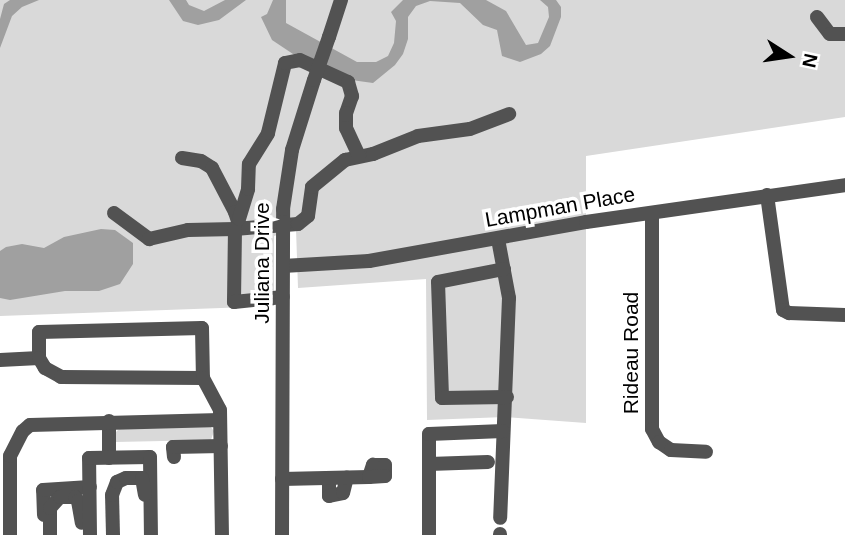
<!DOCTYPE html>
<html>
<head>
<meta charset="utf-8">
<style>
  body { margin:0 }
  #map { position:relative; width:845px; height:535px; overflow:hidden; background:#fff; font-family:Helvetica,sans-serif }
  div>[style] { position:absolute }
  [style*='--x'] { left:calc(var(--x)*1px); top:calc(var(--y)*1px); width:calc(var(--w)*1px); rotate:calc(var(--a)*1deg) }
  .green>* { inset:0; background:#d9d9d9 }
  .water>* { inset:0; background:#a0a0a0 }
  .minor>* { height:14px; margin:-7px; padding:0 7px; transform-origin:7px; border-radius:7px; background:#525252 }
  .minor-bridge>* { height:14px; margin:-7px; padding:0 7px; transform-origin:7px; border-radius:7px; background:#525252 }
  span { translate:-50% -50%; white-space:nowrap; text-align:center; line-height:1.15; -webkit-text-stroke:7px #fff; paint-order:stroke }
  .street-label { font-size:21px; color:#000 }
  .north { position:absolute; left:754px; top:21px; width:70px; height:70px; -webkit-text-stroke:5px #fff; paint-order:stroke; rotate:102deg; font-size:19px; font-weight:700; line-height:28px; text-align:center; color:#000 }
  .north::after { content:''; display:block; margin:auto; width:24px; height:32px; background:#000; clip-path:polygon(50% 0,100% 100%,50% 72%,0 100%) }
</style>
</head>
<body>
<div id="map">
  <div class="green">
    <div style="clip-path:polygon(0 0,845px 0,845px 117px,586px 156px,586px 423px,505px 417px,427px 420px,426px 279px,298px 288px,296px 229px,274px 236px,274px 306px,0 316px)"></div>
    <div style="clip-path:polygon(210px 426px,214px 431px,211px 440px,115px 442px,115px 433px,120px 428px)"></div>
  </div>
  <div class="water">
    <div style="clip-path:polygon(10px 0,39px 0,22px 7px,12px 16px,0 48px,0 19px,4px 4px)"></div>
    <div style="clip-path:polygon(169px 0,186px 0,189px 5px,204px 11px,225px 0,246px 0,219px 20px,198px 25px,183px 21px)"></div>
    <div style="clip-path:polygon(273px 0,286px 0,286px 23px,357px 62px,376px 62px,388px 56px,394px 43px,396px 21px,391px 12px,403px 0,486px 0,506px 11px,526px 45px,538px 43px,549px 17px,548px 7px,540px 0,556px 0,561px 7px,561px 17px,550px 46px,541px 54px,520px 62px,502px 56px,497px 30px,483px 25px,460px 3px,430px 1px,416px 6px,408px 17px,408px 39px,403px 54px,395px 65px,373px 83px,344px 79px,305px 62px,272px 40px,261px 17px,267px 14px)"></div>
    <div style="clip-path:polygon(101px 229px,115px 230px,133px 243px,133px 264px,120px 284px,99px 291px,65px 291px,10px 300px,0 298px,0 251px,6px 247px,22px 244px,44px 248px,64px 237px)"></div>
  </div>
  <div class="minor">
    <div style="--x:817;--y:17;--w:21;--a:53"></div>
    <div style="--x:830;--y:34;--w:15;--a:0"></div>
    <div style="--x:329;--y:37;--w:39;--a:-72"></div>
    <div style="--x:182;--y:158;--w:19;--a:9"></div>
    <div style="--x:201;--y:161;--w:13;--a:32"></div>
    <div style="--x:212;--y:168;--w:50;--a:62.4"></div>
    <div style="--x:235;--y:212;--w:13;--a:72"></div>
    <div style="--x:239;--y:224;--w:6;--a:129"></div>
    <div style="--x:235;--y:229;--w:63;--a:-4.5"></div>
    <div style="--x:298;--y:224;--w:13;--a:-39"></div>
    <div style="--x:308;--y:216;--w:29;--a:-82"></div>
    <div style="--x:312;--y:187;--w:43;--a:-39.3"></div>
    <div style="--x:345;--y:160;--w:29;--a:-12"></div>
    <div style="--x:373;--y:154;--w:48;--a:-21.8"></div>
    <div style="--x:418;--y:136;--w:52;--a:-7.7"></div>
    <div style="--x:470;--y:129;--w:42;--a:-21"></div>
    <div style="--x:767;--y:195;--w:116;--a:82.1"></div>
    <div style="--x:783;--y:310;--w:7;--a:27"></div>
    <div style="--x:789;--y:313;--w:56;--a:2"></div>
    <div style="--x:114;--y:213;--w:44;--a:36.6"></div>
    <div style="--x:149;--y:239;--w:40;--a:-13"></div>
    <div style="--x:188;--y:230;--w:47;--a:-1.2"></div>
    <div style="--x:235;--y:229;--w:73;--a:90.8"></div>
    <div style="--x:234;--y:302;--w:49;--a:-5.8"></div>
    <div style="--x:652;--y:213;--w:216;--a:90"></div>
    <div style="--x:652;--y:429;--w:15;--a:62"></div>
    <div style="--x:659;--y:442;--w:14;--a:34"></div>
    <div style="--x:671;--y:450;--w:35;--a:3"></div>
    <div style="--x:239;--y:219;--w:31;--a:-73"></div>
    <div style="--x:248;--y:189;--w:25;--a:-88"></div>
    <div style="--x:249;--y:164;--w:36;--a:-58"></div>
    <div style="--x:268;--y:133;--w:72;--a:-76.3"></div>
    <div style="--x:285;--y:63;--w:15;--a:-11"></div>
    <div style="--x:300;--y:60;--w:53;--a:24.6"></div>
    <div style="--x:348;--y:82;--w:15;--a:74"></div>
    <div style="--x:352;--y:96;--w:18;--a:109"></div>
    <div style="--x:346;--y:113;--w:15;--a:90"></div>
    <div style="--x:346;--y:128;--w:31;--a:65"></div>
    <div style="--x:498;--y:239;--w:60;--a:79.4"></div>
    <div style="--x:509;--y:298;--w:220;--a:92.3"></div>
    <div style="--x:283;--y:266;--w:86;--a:-3.3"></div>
    <div style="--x:369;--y:261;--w:220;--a:-10.2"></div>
    <div style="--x:586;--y:222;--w:262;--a:-8.1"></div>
    <div style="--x:504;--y:269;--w:67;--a:168.9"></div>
    <div style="--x:438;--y:282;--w:116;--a:88"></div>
    <div style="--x:442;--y:398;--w:65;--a:-0.9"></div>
    <div style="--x:39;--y:358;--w:26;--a:-90"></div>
    <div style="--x:39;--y:332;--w:163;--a:-1.4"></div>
    <div style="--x:202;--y:328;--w:50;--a:88.9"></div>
    <div style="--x:0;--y:360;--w:39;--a:-3"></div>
    <div style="--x:39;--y:358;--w:12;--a:59"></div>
    <div style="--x:45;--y:368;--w:18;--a:29"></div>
    <div style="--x:61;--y:377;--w:142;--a:0.4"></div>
    <div style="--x:203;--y:378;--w:36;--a:62"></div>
    <div style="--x:220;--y:410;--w:125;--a:89.1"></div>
    <div style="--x:174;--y:457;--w:10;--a:-96"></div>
    <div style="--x:173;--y:447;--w:48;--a:-1.2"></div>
    <div style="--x:109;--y:458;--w:37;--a:-90"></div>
    <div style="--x:429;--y:464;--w:59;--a:-1.9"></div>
    <div style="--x:329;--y:478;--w:18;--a:90"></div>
    <div style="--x:329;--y:496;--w:14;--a:-12"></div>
    <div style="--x:343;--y:493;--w:16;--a:-76"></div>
    <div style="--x:282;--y:479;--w:87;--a:-1.3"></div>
    <div style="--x:369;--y:477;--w:13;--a:-72"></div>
    <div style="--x:373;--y:465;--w:12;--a:0"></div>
    <div style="--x:385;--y:465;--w:11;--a:90"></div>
    <div style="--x:385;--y:476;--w:16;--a:176"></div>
    <div style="--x:44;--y:515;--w:25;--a:-92"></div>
    <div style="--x:43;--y:490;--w:47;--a:-3.7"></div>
    <div style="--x:500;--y:534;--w:1;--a:90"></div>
    <div style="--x:10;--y:535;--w:79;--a:-90"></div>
    <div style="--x:10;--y:456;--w:28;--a:-63"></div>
    <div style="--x:23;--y:431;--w:9;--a:-41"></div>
    <div style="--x:30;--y:425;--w:190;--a:-1.5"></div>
    <div style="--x:50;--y:535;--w:27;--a:-90"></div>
    <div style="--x:50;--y:508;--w:15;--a:-48"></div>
    <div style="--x:60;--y:497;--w:15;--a:0"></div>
    <div style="--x:75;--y:497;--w:5;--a:53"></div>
    <div style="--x:78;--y:501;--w:22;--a:80"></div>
    <div style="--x:90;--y:535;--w:77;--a:-90.7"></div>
    <div style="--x:89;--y:458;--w:61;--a:-0.9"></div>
    <div style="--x:150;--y:457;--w:78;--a:89.3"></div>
    <div style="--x:113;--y:535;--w:40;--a:-91.4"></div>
    <div style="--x:112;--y:495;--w:14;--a:-69"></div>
    <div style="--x:117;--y:482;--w:10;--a:-24"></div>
    <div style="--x:126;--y:478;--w:16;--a:0"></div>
    <div style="--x:142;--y:478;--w:17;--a:80"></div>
    <div style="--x:282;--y:535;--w:326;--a:-89.8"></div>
    <div style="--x:283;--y:209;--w:60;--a:-81.3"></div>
    <div style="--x:292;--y:150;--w:73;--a:-72.6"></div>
    <div style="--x:429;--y:535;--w:101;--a:-90"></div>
    <div style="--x:429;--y:434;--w:74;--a:-2.3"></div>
  </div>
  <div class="minor-bridge">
    <div style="--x:314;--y:80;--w:46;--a:-70.8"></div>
  </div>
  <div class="street-label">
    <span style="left:560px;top:207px;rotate:-10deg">Lampman Place</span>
    <span style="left:262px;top:263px;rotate:-90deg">Juliana Drive</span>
    <span style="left:631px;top:353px;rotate:-90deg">Rideau Road</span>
  </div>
  <div class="north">N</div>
</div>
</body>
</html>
